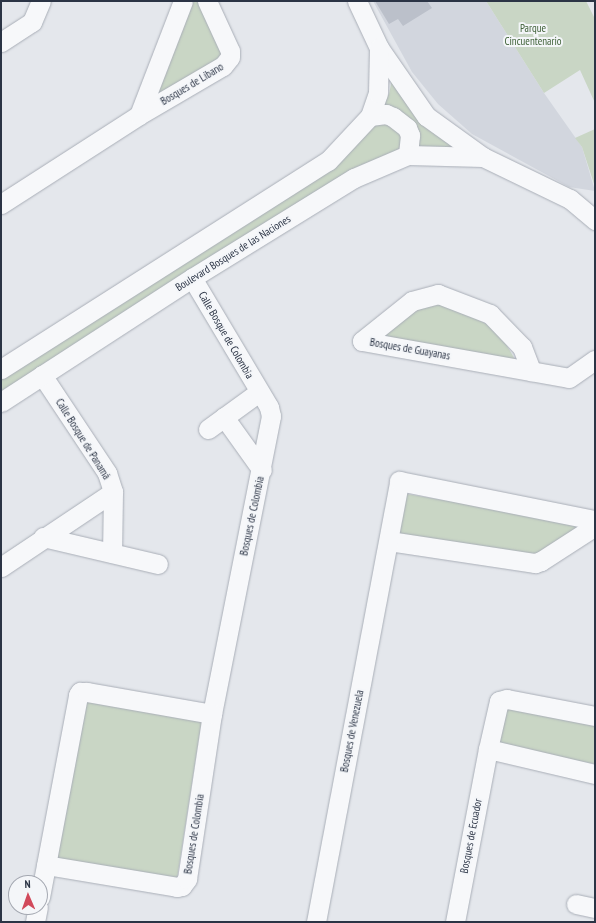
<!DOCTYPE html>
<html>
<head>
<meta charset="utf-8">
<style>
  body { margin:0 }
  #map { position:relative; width:596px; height:923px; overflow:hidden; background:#e4e7ec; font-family:"PT Sans Narrow",sans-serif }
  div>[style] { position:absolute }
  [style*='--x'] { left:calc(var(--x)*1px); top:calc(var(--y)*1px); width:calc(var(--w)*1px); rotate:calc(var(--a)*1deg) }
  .built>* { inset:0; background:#d2d6de }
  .green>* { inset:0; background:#c9d6c5 }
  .building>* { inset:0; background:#bbc0ca }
  .roads { filter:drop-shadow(0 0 1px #a9aeb7) drop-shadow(0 0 1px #a9aeb7) }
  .minor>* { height:19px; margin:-9.5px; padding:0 9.5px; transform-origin:9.5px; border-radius:9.5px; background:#f7f8fa }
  span { translate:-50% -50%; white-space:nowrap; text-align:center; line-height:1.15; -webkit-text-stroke:4px #f4f6f9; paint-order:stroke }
  .park-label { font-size:11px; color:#3f6138 }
  .street-label { font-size:11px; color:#2b3445 }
  .frame { position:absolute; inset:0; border:2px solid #2b3445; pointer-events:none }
  .north { position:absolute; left:8px; top:875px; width:40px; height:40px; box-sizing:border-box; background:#f4f6f9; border:1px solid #a4a8b1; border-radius:50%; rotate:358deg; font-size:11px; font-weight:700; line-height:16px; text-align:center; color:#2b3445 }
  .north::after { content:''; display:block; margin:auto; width:14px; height:18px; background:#d1495b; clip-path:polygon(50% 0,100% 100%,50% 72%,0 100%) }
</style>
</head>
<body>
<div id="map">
  <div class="built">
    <div style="clip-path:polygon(373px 1px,486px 1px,544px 93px,582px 147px,595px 191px,569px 187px,472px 134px,438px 104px,412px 72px)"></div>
  </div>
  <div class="green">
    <div style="clip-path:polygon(186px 1px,198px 1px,224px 55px,153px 102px)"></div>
    <div style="clip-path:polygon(486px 1px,586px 1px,595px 19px,595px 103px,580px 70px,544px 93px)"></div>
    <div style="clip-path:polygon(391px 68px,451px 128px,482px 150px,415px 150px,378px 104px,389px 94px,391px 84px)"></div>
    <div style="clip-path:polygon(382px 119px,402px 132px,401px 148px,1px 398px,1px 366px)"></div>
    <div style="clip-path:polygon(595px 129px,595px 187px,582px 147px,575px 138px)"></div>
    <div style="clip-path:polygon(446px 304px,497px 329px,516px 361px,377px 337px,413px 308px)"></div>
    <div style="clip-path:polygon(401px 493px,586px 524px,539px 555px,394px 535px)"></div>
    <div style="clip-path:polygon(81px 693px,203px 713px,177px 879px,54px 861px)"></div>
    <div style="clip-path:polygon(501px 707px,595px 723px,595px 764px,502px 747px,494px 738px)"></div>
  </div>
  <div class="building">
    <div style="clip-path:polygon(375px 1px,427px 1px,432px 8px,403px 26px,398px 19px,389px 24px)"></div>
  </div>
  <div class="roads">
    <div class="minor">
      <div style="--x:357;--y:1;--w:52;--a:64.9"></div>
      <div style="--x:379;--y:48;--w:83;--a:55.3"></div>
      <div style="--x:426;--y:116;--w:70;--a:35.7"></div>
      <div style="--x:483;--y:157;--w:97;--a:25.8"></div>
      <div style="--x:570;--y:199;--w:33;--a:40"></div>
      <div style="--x:1;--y:42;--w:37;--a:-33"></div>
      <div style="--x:32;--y:22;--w:23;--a:-67"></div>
      <div style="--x:139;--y:115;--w:97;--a:-30.3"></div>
      <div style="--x:223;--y:66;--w:11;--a:-52"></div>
      <div style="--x:230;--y:57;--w:6;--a:-90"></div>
      <div style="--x:230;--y:51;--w:55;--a:-114.7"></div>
      <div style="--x:370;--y:116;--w:16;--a:-7"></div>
      <div style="--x:386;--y:114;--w:8;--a:23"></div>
      <div style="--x:393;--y:117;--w:18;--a:38"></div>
      <div style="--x:407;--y:128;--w:8;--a:67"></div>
      <div style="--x:410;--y:135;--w:20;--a:96"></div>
      <div style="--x:1;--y:204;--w:164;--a:-32.8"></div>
      <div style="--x:139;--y:115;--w:122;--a:-68.9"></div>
      <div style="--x:362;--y:341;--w:210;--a:10.1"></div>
      <div style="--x:569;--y:378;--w:32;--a:-35"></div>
      <div style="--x:362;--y:341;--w:64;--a:-38.7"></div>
      <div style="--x:412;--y:301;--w:27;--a:-15"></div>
      <div style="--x:438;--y:294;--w:56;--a:21"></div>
      <div style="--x:490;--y:314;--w:46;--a:45.9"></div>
      <div style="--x:522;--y:347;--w:26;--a:69"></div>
      <div style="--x:1;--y:369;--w:388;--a:-32.5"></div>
      <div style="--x:328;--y:161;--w:62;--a:-47"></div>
      <div style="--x:370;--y:116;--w:24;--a:-71"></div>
      <div style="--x:378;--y:93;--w:45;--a:-88.7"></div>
      <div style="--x:42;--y:375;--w:118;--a:56.4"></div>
      <div style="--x:107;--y:473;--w:20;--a:72"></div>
      <div style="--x:113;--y:492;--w:61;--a:90.9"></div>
      <div style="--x:1;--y:402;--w:228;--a:-33"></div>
      <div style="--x:192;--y:278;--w:190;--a:-31.7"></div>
      <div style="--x:354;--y:178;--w:59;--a:-23.1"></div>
      <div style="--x:408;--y:155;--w:75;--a:1.5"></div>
      <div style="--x:224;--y:417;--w:65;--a:54.4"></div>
      <div style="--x:208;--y:429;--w:63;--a:-36"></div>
      <div style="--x:43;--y:537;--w:118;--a:13.2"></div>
      <div style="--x:389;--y:541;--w:148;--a:8.6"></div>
      <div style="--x:535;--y:563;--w:6;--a:-18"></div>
      <div style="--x:541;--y:561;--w:64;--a:-32.9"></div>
      <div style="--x:1;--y:567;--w:135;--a:-33.8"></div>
      <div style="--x:488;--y:749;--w:110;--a:13.2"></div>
      <div style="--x:46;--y:865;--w:133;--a:9.5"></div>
      <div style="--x:177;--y:887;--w:5;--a:-11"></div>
      <div style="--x:182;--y:886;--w:9;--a:-54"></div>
      <div style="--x:187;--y:879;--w:167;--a:-81.4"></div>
      <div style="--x:212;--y:714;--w:304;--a:-78.8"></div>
      <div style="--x:271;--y:416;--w:9;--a:-103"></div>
      <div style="--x:269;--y:407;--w:150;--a:-120.8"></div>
      <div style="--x:40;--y:897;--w:206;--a:-79.3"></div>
      <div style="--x:78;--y:695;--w:4;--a:-56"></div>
      <div style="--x:80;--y:692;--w:7;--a:0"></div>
      <div style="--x:87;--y:692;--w:127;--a:10"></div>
      <div style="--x:576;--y:904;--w:19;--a:12"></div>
      <div style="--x:35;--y:922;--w:15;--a:-79"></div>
      <div style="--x:316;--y:922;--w:449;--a:-79.3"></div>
      <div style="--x:399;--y:481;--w:200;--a:11.3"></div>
      <div style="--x:455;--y:922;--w:176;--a:-79.2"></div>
      <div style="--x:488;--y:749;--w:49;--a:-77.1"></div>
      <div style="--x:499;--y:701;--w:8;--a:-14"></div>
      <div style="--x:507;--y:699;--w:90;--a:10.9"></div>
    </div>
  </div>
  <div class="park-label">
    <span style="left:533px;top:35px">Parque<br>Cincuentenario</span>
  </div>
  <div class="street-label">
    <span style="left:192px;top:84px;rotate:-31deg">Bosques de Líbano</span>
    <span style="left:233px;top:253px;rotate:-32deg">Boulevard Bosques de las Naciones</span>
    <span style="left:226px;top:335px;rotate:60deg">Calle Bosque de Colombia</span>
    <span style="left:410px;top:349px;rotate:10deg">Bosques de Guayanas</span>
    <span style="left:83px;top:439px;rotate:58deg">Calle Bosque de Panamá</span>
    <span style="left:252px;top:516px;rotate:-78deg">Bosques de Colombia</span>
    <span style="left:352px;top:731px;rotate:-79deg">Bosques de Venezuela</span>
    <span style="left:194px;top:834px;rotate:-81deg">Bosques de Colombia</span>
    <span style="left:471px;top:836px;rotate:-79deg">Bosques de Ecuador</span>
  </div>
  <div class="frame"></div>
  <div class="north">N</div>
</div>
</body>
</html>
